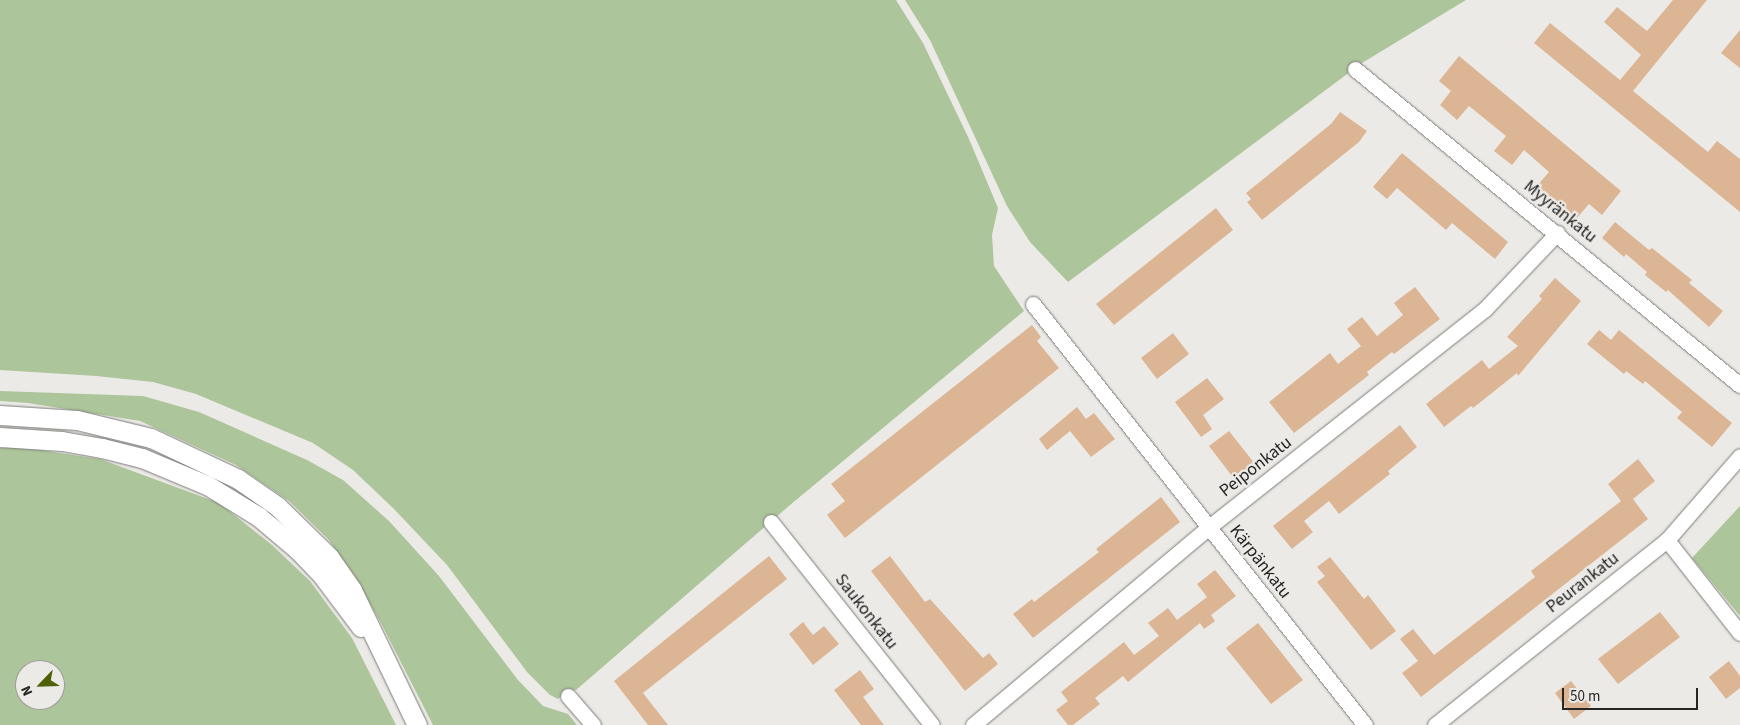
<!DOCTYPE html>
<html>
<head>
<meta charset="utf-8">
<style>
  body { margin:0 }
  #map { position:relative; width:1740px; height:725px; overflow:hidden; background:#eceae7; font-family:"Source Sans 3",sans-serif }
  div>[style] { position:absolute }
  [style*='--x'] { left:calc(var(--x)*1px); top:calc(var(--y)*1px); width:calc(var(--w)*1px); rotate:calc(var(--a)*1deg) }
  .forest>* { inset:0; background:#adc59a }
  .building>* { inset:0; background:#dcb594 }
  .roads { filter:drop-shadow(0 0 1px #7c7a78) drop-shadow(0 0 1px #7c7a78) }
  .minor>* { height:15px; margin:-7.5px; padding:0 7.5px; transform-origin:7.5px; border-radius:7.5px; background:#fff }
  .tertiary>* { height:19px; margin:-9.5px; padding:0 9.5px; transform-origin:9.5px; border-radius:9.5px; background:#fff }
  span { translate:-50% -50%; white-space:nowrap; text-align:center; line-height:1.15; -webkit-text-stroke:4.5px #eceae7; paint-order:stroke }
  .street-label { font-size:18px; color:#262625 }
  .north { position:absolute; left:15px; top:660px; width:50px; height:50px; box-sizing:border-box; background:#eceae7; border:1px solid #9d9c99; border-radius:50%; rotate:246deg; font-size:14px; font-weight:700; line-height:20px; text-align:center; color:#262625 }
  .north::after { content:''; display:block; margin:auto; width:18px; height:22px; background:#4e6006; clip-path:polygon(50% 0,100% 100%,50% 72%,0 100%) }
  .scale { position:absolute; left:1562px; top:688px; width:136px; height:22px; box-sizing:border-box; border:2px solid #262625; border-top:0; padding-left:6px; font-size:15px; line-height:18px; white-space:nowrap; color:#262625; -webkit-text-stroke:4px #eceae7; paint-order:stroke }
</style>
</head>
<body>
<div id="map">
  <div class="forest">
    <div style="clip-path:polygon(0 0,896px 0,923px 43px,969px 139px,998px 208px,992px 235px,994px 266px,1024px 311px,790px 505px,576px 690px,566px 692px,558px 699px,550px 695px,527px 672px,447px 565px,394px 509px,353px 470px,313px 443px,196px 394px,153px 382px,96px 376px,0 370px)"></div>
    <div style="clip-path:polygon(905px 0,1466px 0,1362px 63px,1068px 282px,1030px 242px,1007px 206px,930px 40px)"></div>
    <div style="clip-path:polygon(0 391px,143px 396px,199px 412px,307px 460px,343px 480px,389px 521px,439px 576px,518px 680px,543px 706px,568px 714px,577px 725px,433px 725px,382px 625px,355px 577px,328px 539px,289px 501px,236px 465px,140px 421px,28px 403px,0 401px)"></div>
    <div style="clip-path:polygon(evenodd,20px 447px,100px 459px,219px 503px,272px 545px,310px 581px,352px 638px,396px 725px,0 725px,0 448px,20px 447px,25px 670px,55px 670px,55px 700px,25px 700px,25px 670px)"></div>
    <div style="clip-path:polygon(1740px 506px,1740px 616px,1692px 558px)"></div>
  </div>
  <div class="building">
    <div style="clip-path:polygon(1673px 0,1707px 0,1633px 91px,1708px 152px,1717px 141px,1740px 159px,1740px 212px,1534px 43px,1550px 23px,1620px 80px,1641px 55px,1604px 22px,1617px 7px,1647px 31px)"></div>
    <div style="clip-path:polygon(1740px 30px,1740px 68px,1721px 53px)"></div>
    <div style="clip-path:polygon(1459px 56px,1621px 191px,1602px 215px,1589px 204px,1576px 219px,1537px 186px,1549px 172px,1524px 150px,1512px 165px,1494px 151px,1506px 136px,1469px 106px,1457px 120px,1440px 105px,1451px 91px,1439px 81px)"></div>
    <div style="clip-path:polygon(1340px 112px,1367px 131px,1359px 142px,1262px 220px,1247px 202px,1251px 199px,1246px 193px,1331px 124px)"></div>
    <div style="clip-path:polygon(1402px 153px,1508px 242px,1495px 259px,1452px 223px,1446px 230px,1397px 188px,1387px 199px,1373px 187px)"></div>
    <div style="clip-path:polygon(1216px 208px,1233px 230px,1114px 325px,1096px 304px)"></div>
    <div style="clip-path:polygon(1615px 222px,1649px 250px,1652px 248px,1692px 280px,1689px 283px,1723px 311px,1709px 327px,1668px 290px,1666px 292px,1645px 275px,1647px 272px,1626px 254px,1624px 257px,1602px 238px)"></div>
    <div style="clip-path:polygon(1555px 278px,1581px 301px,1518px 376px,1517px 373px,1473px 408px,1471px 406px,1444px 427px,1426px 404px,1482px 360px,1489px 369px,1518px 346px,1507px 337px,1542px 299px,1539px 296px)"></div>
    <div style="clip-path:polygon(1415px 287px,1440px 319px,1394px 354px,1392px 352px,1367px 372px,1369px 375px,1294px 433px,1269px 402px,1330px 353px,1338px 364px,1361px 346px,1347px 329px,1362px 317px,1377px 336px,1403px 315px,1394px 303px)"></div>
    <div style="clip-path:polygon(1032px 325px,1041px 337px,1037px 341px,1059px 368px,845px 538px,827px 515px,845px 501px,831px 484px)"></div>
    <div style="clip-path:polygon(1599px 330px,1611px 340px,1619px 330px,1732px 423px,1712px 447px,1677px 418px,1682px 412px,1645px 381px,1643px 384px,1626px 371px,1624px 374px,1587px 344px)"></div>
    <div style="clip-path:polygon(1173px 333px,1189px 354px,1157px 379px,1141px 358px)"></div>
    <div style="clip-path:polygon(1207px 378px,1224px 399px,1203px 415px,1212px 429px,1201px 437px,1175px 402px)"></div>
    <div style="clip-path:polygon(1077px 407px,1086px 419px,1094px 413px,1115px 439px,1091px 457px,1070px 431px,1047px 450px,1039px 439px)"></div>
    <div style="clip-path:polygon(1400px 425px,1417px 447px,1388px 471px,1390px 474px,1339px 514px,1329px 501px,1304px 521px,1313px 532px,1292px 549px,1273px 526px)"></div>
    <div style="clip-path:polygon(1229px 431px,1255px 464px,1235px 480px,1209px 446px)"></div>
    <div style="clip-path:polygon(1638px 459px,1655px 481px,1633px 499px,1648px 519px,1421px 697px,1402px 673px,1418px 661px,1400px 639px,1413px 629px,1434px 655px,1535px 577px,1531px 571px,1621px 501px,1608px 484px)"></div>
    <div style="clip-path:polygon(1161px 497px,1180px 522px,1033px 638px,1013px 614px,1032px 599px,1034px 602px,1099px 552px,1096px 549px)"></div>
    <div style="clip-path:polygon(769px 556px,787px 579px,643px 693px,668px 725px,648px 725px,614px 681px)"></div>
    <div style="clip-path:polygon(890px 556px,925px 602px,930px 599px,983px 658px,989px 653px,998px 664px,965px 691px,871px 571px)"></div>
    <div style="clip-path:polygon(1330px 557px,1364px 599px,1368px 595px,1396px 631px,1371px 650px,1317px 582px,1325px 576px,1317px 567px)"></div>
    <div style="clip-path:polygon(1215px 570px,1236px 596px,1211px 615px,1215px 621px,1204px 629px,1200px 623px,1128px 682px,1123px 676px,1095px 698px,1100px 704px,1073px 725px,1068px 725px,1056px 710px,1068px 701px,1061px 692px,1124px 642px,1134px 655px,1159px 636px,1148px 623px,1168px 608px,1177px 620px,1207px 597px,1197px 584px)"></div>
    <div style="clip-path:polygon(1660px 612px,1680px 637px,1618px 684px,1598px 659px)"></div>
    <div style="clip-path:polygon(803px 622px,813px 635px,824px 626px,839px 644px,813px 665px,789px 634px)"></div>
    <div style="clip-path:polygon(1258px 623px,1303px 680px,1271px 704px,1226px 648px)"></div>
    <div style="clip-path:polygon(1729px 661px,1740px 676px,1740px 688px,1726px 699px,1709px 677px)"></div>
    <div style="clip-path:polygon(860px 670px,874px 689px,863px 697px,884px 725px,861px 725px,834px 690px)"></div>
    <div style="clip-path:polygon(1571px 681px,1591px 706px,1574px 719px,1555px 693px)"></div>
  </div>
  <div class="roads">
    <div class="minor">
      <div style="--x:1355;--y:69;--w:498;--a:39.4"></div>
      <div style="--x:1033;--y:304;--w:536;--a:51.74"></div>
      <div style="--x:771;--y:522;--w:259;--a:51.6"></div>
      <div style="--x:1667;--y:540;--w:118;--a:51.9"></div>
      <div style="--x:568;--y:696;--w:38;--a:49"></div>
      <div style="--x:973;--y:725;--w:308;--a:-40"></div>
      <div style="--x:1209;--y:527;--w:352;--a:-38.3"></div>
      <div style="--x:1485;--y:309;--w:105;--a:-46.5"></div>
      <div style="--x:1435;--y:725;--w:297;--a:-38.6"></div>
      <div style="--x:1667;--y:540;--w:111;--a:-49"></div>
    </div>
    <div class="tertiary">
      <div style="--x:0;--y:415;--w:77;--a:3.7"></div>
      <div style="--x:77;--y:420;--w:76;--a:13.7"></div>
      <div style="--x:151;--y:438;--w:96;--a:25.2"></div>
      <div style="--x:238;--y:479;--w:47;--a:34.7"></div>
      <div style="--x:277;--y:506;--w:73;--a:44.4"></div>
      <div style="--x:329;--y:557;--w:40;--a:55.1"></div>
      <div style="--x:352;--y:590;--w:150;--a:64.3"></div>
      <div style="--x:0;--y:437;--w:62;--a:3.7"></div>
      <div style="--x:62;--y:441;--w:41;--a:9.9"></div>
      <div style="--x:102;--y:448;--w:41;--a:14"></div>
      <div style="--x:142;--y:458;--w:70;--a:22.6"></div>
      <div style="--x:207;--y:485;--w:61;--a:31.6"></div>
      <div style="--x:259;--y:517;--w:50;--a:40.1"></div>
      <div style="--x:297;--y:549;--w:36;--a:46"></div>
      <div style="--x:322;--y:575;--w:65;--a:53.1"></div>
    </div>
  </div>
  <div class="street-label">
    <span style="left:1560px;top:212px;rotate:39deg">Myyränkatu</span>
    <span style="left:1256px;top:467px;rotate:-38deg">Peiponkatu</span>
    <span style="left:1260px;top:562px;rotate:52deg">Kärpänkatu</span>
    <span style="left:1583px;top:583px;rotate:-38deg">Peurankatu</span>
    <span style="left:866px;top:612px;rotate:52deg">Saukonkatu</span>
  </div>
  <div class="north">N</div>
  <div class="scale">50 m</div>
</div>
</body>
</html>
